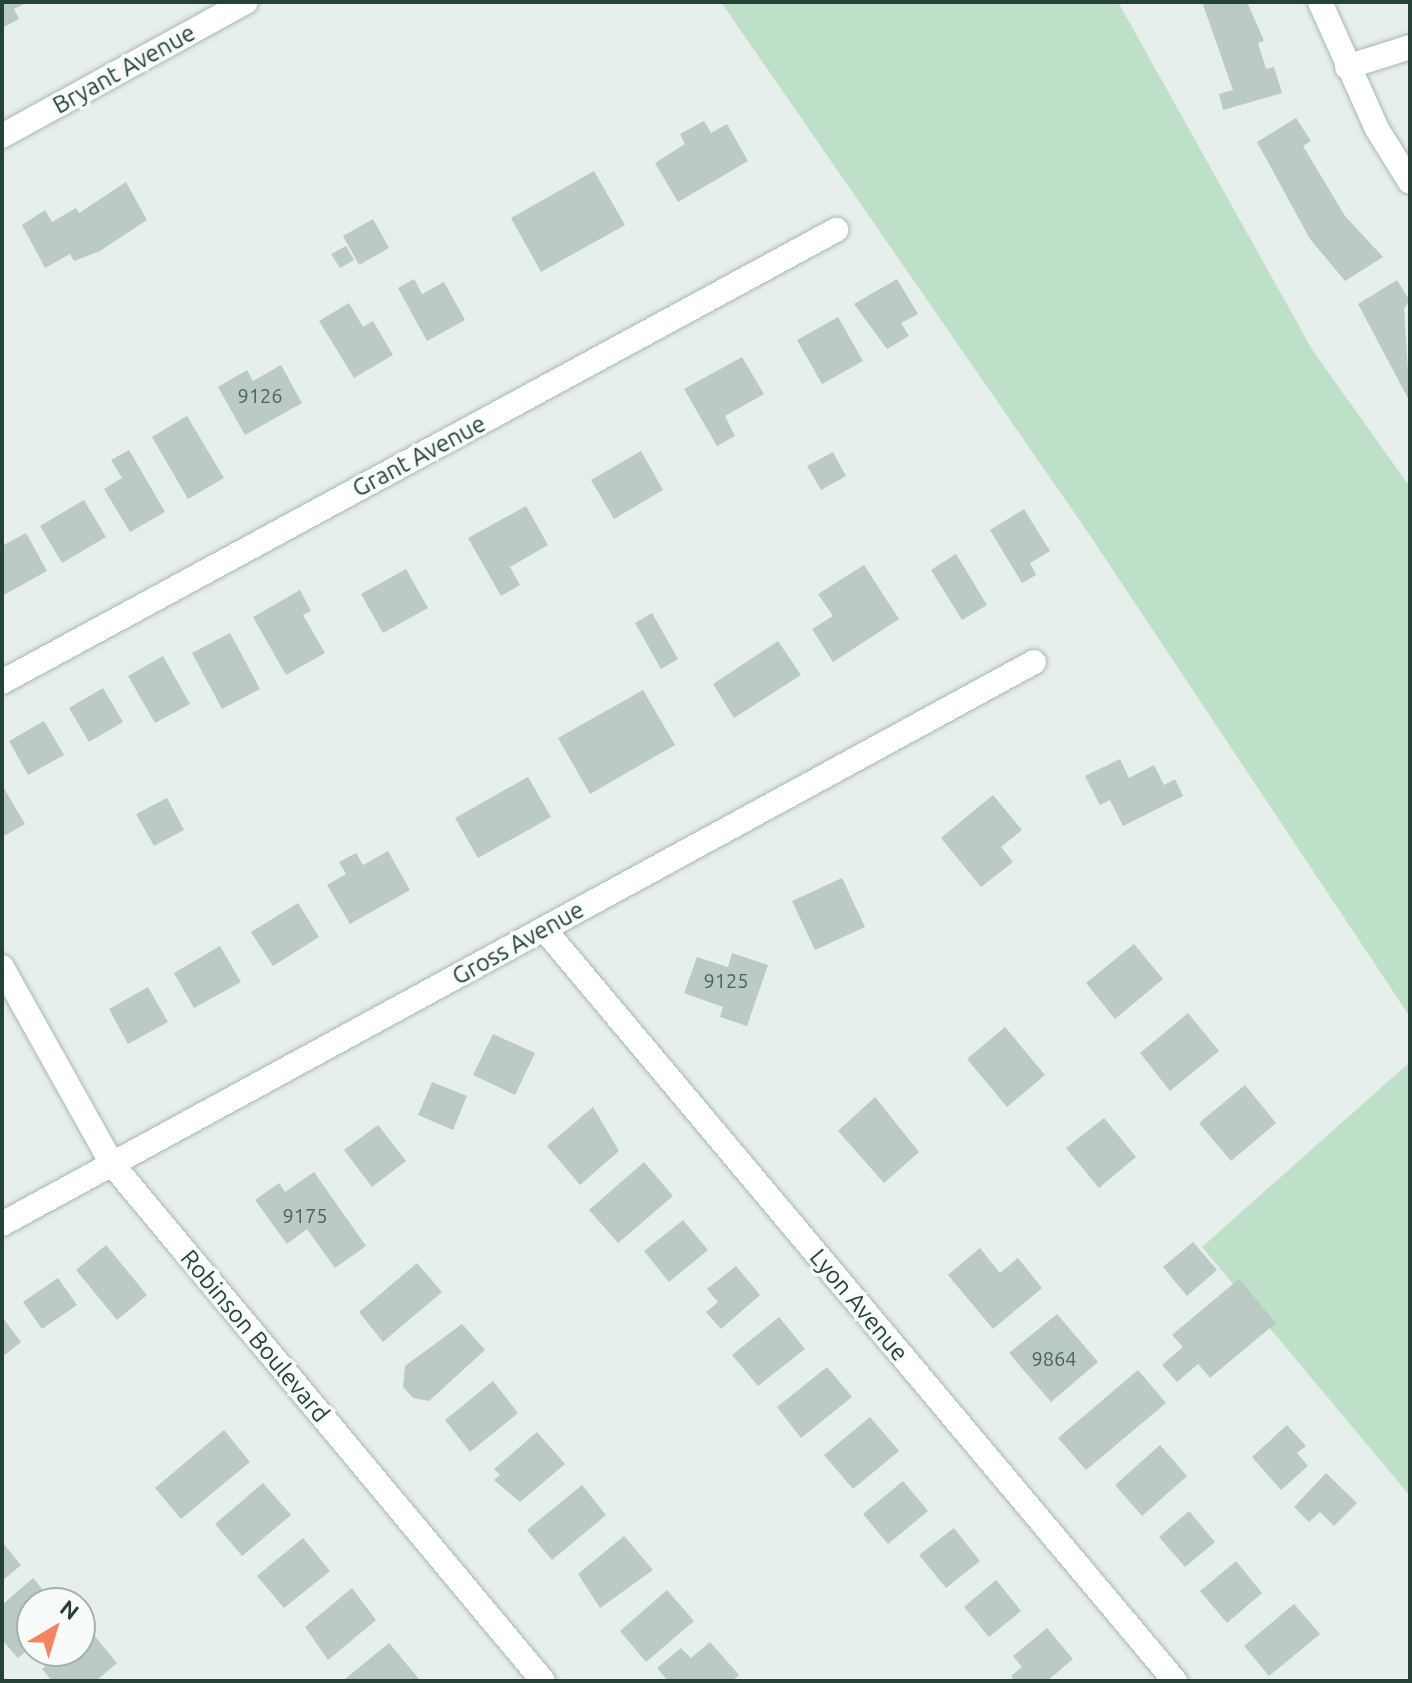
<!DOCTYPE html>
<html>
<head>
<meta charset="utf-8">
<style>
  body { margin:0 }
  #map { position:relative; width:1412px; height:1683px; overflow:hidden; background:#e6efeb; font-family:Ubuntu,sans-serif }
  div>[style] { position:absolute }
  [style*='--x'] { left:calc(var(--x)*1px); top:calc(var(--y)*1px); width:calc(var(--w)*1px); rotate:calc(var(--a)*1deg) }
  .green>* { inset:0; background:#bfe0c8 }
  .building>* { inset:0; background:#bbcac4 }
  .roads { filter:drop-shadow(0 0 2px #a8b8b2) drop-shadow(0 0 2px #a8b8b2) }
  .minor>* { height:24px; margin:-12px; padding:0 12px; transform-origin:12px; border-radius:12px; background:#fff }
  span { translate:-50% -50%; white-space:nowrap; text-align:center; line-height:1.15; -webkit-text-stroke:7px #f7fbf9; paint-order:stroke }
  .number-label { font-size:20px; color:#4a645c }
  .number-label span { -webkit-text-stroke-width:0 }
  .street-label { font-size:24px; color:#24423a }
  .frame { position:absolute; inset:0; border:4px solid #24423a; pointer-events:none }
  .north { position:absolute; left:16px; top:1587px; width:80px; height:80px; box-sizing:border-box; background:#f7fbf9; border:2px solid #a3b1ad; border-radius:50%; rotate:38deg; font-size:22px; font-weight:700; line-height:32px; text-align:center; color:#24423a }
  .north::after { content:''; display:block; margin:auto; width:28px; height:36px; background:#f4845f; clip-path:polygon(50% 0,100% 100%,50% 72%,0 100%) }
</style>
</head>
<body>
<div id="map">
  <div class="green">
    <div style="clip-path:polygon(721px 2px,1118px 2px,1313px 351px,1410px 487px,1410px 1017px,1091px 537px)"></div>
    <div style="clip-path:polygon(1410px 1062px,1410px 1496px,1202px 1247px)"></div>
  </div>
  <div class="building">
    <div style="clip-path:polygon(2px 2px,28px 2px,14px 9px,19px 19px,2px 28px)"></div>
    <div style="clip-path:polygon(1202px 2px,1247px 2px,1264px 41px,1258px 43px,1266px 69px,1274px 67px,1282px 93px,1223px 110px,1219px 94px,1233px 90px)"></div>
    <div style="clip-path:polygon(1296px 118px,1311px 141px,1303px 146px,1345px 216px,1383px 257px,1345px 281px,1310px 239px,1257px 142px)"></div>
    <div style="clip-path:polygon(704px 121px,711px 133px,727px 124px,748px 161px,678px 202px,655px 163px,685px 144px,680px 134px)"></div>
    <div style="clip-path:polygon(594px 171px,625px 225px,541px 272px,511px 218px)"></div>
    <div style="clip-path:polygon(126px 182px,147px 220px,100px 251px,74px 261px,70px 254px,45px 268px,22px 225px,45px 210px,52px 222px,76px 208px,79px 213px)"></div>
    <div style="clip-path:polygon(373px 219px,389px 248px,359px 265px,343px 236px)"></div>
    <div style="clip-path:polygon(346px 246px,354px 260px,340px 268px,331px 254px)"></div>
    <div style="clip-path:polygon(414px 279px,422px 294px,444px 282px,465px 320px,427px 341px,398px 288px)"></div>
    <div style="clip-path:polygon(897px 279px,918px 314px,901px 323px,909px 336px,887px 349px,854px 304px)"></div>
    <div style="clip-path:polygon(1397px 280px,1410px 301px,1404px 308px,1410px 402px,1358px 304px)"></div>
    <div style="clip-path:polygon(349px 303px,363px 327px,373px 321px,393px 355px,354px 378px,319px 321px)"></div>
    <div style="clip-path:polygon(838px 317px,863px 361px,822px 384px,797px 340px)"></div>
    <div style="clip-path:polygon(742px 357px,764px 394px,725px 416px,735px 436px,717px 446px,684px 389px)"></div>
    <div style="clip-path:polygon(281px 365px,302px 403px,245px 435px,218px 387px,247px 370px,253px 381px)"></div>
    <div style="clip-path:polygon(187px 416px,224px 478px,188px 499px,152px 437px)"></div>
    <div style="clip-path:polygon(129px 450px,165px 512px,130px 532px,104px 489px,122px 478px,111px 460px)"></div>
    <div style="clip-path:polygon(641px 451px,663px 490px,614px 519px,591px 480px)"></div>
    <div style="clip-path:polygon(833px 452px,846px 476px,821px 490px,807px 466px)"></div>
    <div style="clip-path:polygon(84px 500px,106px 537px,62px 563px,40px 526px)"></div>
    <div style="clip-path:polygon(526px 506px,548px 545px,510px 567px,520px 585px,501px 596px,468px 538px)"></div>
    <div style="clip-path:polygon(1024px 509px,1050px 551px,1030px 563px,1036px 575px,1022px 583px,990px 530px)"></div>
    <div style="clip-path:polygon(26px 533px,47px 571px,2px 596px,2px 546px)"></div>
    <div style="clip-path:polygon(956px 554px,987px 605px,962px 620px,931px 570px)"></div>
    <div style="clip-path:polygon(864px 565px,899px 619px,833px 662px,812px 629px,833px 616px,818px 594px)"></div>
    <div style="clip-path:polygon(406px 569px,428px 608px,383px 633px,361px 594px)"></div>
    <div style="clip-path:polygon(300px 590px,311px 611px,303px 615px,325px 653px,286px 675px,253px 617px)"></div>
    <div style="clip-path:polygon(652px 613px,678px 659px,661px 669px,635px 623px)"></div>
    <div style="clip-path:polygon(230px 633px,260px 689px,222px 709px,192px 653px)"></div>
    <div style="clip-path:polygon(778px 641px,801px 675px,734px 718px,713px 684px)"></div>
    <div style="clip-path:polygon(163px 656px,190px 704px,155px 723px,128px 676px)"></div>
    <div style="clip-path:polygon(103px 688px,123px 722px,89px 742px,69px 708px)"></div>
    <div style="clip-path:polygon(643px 690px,675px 745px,590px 794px,558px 738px)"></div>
    <div style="clip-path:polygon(44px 721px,64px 755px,28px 775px,9px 741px)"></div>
    <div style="clip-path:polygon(1120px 759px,1129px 778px,1154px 765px,1164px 785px,1175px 779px,1183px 796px,1123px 826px,1110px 800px,1100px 805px,1085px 776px)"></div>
    <div style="clip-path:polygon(528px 777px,551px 817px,478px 858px,455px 818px)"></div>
    <div style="clip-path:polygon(2px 785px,25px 824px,2px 837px)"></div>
    <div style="clip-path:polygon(993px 795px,1022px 830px,1001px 847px,1013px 862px,981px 887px,941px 838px)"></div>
    <div style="clip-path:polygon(167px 798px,184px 830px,154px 846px,136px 814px)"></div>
    <div style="clip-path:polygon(388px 851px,410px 890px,350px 924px,327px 885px,346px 874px,339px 862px,356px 853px,363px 865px)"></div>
    <div style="clip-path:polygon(842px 878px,865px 927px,815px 950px,792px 901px)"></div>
    <div style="clip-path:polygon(298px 903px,319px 937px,273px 966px,251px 932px)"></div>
    <div style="clip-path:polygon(1134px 944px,1163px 979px,1115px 1019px,1086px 983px)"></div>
    <div style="clip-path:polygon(220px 946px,241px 982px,194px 1008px,174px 973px)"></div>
    <div style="clip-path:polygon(732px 953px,768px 965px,747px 1026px,720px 1017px,723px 1007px,684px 993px,697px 957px,728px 967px)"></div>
    <div style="clip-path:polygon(148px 987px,168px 1022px,128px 1044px,109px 1009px)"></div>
    <div style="clip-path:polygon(1188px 1013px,1219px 1051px,1170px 1091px,1140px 1053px)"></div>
    <div style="clip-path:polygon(1005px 1027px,1045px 1075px,1007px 1107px,967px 1059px)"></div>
    <div style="clip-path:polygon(493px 1034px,535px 1053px,515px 1095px,473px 1075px)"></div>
    <div style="clip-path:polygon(432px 1082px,467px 1096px,453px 1130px,418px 1115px)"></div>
    <div style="clip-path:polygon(1245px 1085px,1276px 1123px,1231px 1161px,1199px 1123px)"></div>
    <div style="clip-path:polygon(875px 1097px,919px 1152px,884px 1183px,838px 1131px)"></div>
    <div style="clip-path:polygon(593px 1107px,619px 1151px,580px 1185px,547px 1146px)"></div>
    <div style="clip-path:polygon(1104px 1118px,1136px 1157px,1099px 1188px,1066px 1148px)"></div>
    <div style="clip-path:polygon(378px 1125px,406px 1161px,372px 1187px,344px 1150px)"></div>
    <div style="clip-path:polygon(644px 1162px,673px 1196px,618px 1243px,589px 1210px)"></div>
    <div style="clip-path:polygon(314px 1172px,366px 1246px,335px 1268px,307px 1229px,287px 1244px,255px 1200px,279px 1183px,285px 1192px)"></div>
    <div style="clip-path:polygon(683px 1220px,708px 1250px,669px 1282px,644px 1251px)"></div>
    <div style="clip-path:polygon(1193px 1242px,1217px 1270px,1187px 1296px,1163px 1267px)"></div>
    <div style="clip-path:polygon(106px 1245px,147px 1295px,117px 1320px,76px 1270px)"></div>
    <div style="clip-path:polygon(980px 1248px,1000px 1273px,1018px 1258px,1042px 1288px,993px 1329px,948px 1275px)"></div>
    <div style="clip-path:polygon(417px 1263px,442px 1292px,383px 1342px,359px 1312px)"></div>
    <div style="clip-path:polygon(736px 1266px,760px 1295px,721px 1329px,706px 1312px,718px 1302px,707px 1289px)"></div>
    <div style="clip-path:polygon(58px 1278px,77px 1305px,42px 1329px,23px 1302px)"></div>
    <div style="clip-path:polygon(1239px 1279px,1276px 1323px,1210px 1378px,1198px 1364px,1177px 1382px,1162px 1365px,1183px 1347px,1172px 1335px)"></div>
    <div style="clip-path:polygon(1057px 1314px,1098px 1362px,1051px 1402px,1009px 1353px)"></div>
    <div style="clip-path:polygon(2px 1317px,21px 1342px,2px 1357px)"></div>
    <div style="clip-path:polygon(779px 1317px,805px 1349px,758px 1386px,732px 1355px)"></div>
    <div style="clip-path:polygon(462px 1324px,485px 1350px,429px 1401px,413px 1398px,403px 1387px,405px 1366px)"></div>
    <div style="clip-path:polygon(827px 1367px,852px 1397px,801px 1438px,777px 1407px)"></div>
    <div style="clip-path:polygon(1138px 1370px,1166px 1403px,1086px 1470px,1058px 1438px)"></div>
    <div style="clip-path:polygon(493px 1381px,518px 1413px,470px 1452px,445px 1420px)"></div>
    <div style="clip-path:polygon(870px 1417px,899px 1451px,853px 1489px,824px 1455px)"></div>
    <div style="clip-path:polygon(1287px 1425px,1306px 1446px,1297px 1453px,1308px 1466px,1281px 1490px,1252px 1457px)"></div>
    <div style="clip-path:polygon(224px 1430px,250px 1462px,181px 1519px,155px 1488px)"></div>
    <div style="clip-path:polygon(537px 1432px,565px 1464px,520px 1502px,494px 1480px,500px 1475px,494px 1469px)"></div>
    <div style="clip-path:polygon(1160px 1445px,1187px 1476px,1142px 1516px,1115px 1485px)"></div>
    <div style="clip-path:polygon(1326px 1473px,1357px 1503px,1334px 1526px,1320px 1512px,1309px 1522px,1294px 1507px)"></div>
    <div style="clip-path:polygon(903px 1481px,928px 1511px,888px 1544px,863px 1514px)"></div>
    <div style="clip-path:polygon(263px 1483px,291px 1515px,242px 1556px,215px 1524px)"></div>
    <div style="clip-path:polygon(582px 1485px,606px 1515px,552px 1560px,527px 1530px)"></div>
    <div style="clip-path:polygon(1189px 1511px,1215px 1542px,1185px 1567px,1159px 1537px)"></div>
    <div style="clip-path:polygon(954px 1528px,980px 1561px,946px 1588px,919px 1555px)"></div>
    <div style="clip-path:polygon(624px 1536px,653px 1570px,600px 1608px,578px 1574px)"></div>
    <div style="clip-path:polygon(303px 1538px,330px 1571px,284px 1608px,257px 1576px)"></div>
    <div style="clip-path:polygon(2px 1542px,21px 1565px,2px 1581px)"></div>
    <div style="clip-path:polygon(1236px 1561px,1262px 1593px,1227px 1623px,1200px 1591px)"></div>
    <div style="clip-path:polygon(33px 1578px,54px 1603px,32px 1603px,32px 1646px,18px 1658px,2px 1640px,2px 1605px)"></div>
    <div style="clip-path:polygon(996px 1580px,1021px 1611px,989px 1637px,964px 1607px)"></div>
    <div style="clip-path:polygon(352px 1588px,376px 1620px,328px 1660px,305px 1627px)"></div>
    <div style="clip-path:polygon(667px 1590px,694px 1621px,646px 1662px,620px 1631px)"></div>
    <div style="clip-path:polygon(1294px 1604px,1320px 1634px,1269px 1676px,1244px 1646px)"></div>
    <div style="clip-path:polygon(1047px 1628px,1073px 1659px,1047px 1681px,1015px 1681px,1011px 1676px,1022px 1667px,1013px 1656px)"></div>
    <div style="clip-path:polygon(89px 1629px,117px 1663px,96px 1681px,52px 1681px,42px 1669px,63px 1651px,80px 1651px)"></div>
    <div style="clip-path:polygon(710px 1642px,739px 1675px,732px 1681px,668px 1681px,657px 1668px,681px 1648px,691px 1658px)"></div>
    <div style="clip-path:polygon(389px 1643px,419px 1679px,346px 1681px,345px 1679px)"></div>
  </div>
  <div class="roads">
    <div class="minor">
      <div style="--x:1320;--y:2;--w:139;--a:65.8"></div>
      <div style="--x:1377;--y:129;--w:62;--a:58.1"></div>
      <div style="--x:1347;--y:67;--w:66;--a:-17.6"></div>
      <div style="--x:2;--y:136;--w:278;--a:-28.8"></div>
      <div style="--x:2;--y:682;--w:949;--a:-28.46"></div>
      <div style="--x:544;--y:929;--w:982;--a:50"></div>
      <div style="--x:2;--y:967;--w:226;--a:60.8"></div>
      <div style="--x:112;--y:1164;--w:673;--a:50.18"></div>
      <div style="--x:2;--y:1224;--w:1175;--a:-28.57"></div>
    </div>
  </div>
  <div class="number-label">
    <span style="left:260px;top:395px">9126</span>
    <span style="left:726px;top:980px">9125</span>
    <span style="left:305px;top:1215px">9175</span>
    <span style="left:1054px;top:1358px">9864</span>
  </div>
  <div class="street-label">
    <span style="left:124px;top:69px;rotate:-29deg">Bryant Avenue</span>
    <span style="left:419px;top:456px;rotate:-28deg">Grant Avenue</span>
    <span style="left:518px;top:943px;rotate:-29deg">Gross Avenue</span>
    <span style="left:859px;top:1305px;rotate:50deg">Lyon Avenue</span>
    <span style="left:255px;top:1336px;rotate:50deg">Robinson Boulevard</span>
  </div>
  <div class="frame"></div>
  <div class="north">N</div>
</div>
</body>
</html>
